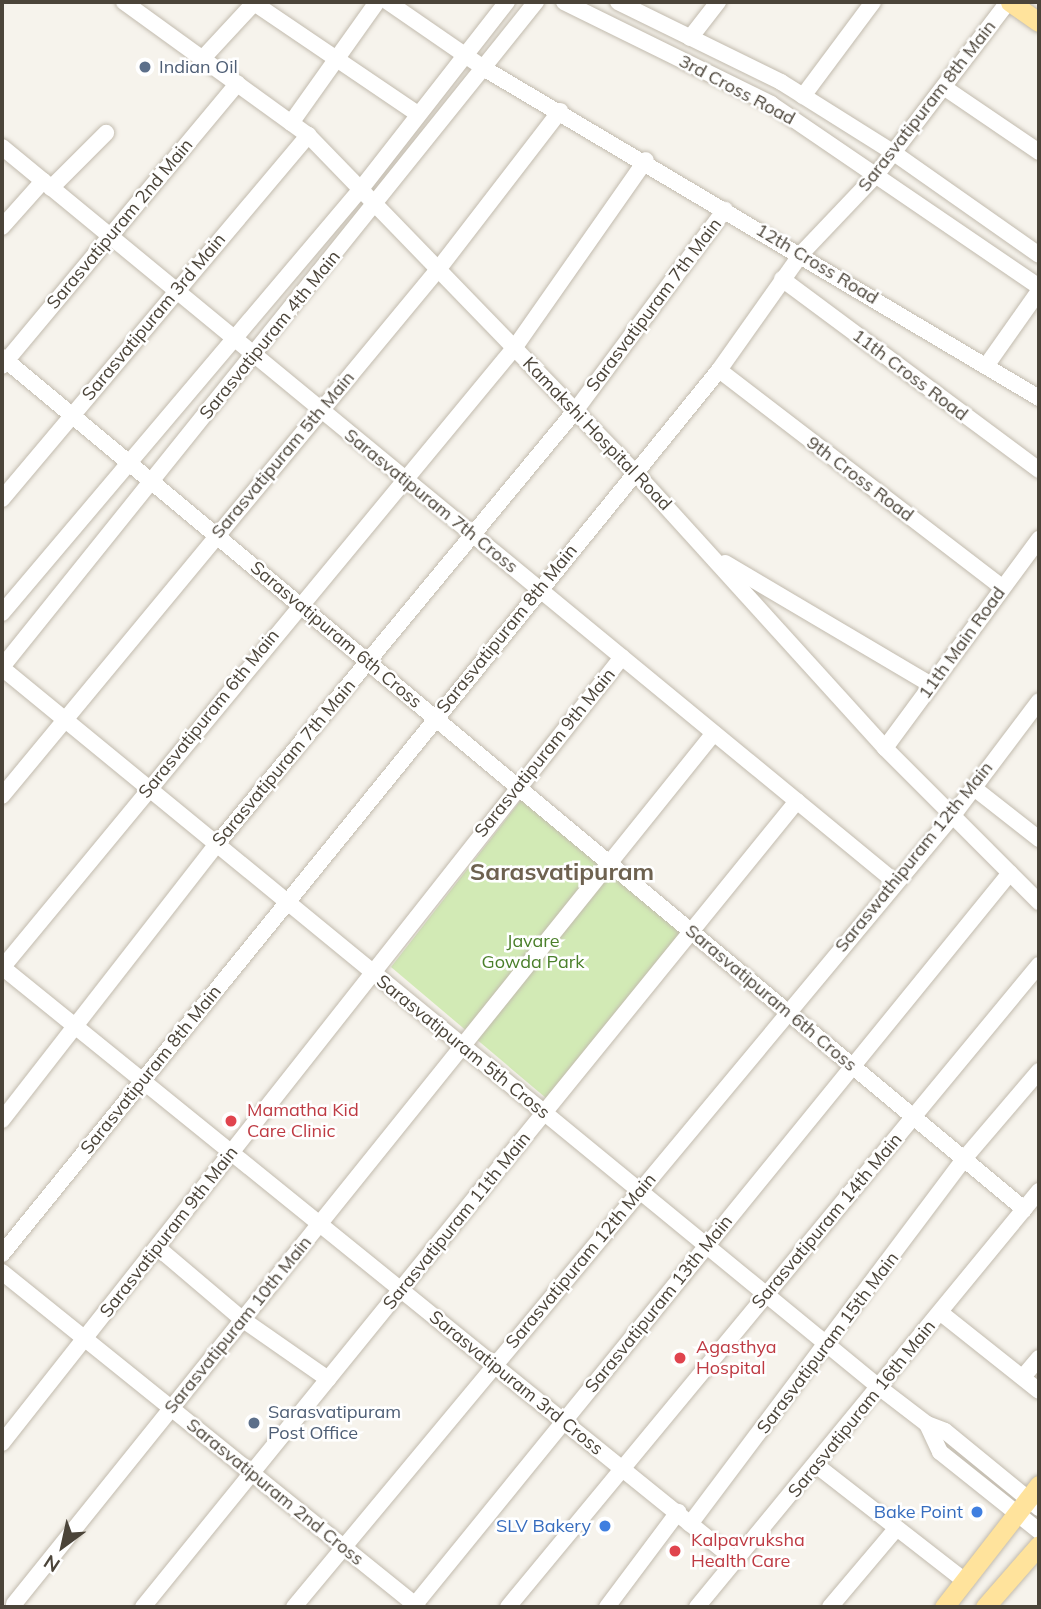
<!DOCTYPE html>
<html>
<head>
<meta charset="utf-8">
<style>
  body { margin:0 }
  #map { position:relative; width:1041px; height:1609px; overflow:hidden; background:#f6f3ec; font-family:Mulish,sans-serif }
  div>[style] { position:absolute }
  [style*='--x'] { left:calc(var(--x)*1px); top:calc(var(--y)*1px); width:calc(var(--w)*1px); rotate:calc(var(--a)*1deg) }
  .green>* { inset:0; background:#d2eab5 }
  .roads { filter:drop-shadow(0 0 2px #c2bbae) drop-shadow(0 0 2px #c2bbae) }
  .minor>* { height:16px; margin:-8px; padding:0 8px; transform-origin:8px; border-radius:8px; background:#fff }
  .major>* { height:19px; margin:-9.5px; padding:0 9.5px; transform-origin:9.5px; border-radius:9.5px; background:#ffe39c }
  .dots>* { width:19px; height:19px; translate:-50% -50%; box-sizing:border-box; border:4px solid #fff; border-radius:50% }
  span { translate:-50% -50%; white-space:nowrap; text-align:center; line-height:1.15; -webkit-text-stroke:5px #fff; paint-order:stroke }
  .service-label { font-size:18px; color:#4e5e75 }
  .left { translate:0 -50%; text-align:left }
  .street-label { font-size:18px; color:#4b4439 }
  .park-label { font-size:18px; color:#4a7f2a }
  .health-label { font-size:18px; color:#be3a42 }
  .shop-label { font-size:18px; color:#366cbe }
  .right { translate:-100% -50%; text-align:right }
  .district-label { font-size:24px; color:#6e6250; font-weight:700 }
  .frame { position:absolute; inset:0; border:4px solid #4b4439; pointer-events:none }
  .north { position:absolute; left:28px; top:1511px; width:70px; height:70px; -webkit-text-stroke:5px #fff; paint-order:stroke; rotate:213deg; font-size:19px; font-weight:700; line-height:28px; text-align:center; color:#4b4439 }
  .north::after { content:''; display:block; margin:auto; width:24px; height:32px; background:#4b4439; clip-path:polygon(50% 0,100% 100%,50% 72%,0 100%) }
</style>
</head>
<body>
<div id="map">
  <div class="green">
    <div style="clip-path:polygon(521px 800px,682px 933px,546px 1098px,391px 967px)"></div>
  </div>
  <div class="roads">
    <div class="minor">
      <div style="--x:124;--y:2;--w:227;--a:35.9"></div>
      <div style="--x:308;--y:135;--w:467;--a:45.9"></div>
      <div style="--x:633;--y:470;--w:375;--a:47.8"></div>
      <div style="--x:885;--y:748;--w:218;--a:45"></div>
      <div style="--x:388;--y:2;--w:118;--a:34.6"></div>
      <div style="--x:485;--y:69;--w:644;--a:30.7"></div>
      <div style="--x:564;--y:2;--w:231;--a:26.2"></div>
      <div style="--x:771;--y:104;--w:325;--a:34.3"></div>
      <div style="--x:618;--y:2;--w:182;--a:26.1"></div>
      <div style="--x:781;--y:82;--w:133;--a:32.1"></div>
      <div style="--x:894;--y:153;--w:177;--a:35.1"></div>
      <div style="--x:254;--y:3;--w:198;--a:34.1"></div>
      <div style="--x:690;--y:38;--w:46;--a:-52.1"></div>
      <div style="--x:204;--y:57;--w:75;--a:-47.2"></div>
      <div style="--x:945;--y:88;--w:114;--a:34.2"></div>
      <div style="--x:803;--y:96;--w:117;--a:-53.3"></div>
      <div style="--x:291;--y:123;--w:148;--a:-54.6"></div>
      <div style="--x:2;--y:147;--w:1155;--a:39.45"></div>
      <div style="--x:51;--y:188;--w:78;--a:-45"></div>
      <div style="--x:2;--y:227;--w:62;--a:-48.3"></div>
      <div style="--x:782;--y:279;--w:320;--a:36.6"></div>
      <div style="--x:2;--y:357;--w:1331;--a:39.82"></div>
      <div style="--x:2;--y:366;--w:368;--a:-50.2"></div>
      <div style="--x:986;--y:366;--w:92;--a:-54.8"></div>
      <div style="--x:719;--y:370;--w:357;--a:37.5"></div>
      <div style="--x:2;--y:499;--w:476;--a:-49.9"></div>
      <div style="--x:725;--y:563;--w:239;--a:30.6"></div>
      <div style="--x:2;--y:613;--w:554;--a:-49.76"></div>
      <div style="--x:360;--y:190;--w:239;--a:-52"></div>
      <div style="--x:2;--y:667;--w:853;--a:-51.24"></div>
      <div style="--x:2;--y:668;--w:1135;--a:39.35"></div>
      <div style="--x:880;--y:1388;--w:59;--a:37.5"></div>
      <div style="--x:927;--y:1424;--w:19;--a:21"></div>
      <div style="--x:945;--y:1431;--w:122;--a:39.3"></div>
      <div style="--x:885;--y:748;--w:260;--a:-53.6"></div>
      <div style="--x:974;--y:788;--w:83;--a:38.1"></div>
      <div style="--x:2;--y:796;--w:687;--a:-50.38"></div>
      <div style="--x:440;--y:267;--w:197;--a:-52.4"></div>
      <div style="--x:2;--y:967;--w:944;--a:38.98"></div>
      <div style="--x:2;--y:968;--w:805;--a:-50.44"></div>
      <div style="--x:515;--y:347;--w:228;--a:-55"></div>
      <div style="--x:2;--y:1120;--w:350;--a:-52.1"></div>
      <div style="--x:217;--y:844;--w:562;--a:-50.42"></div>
      <div style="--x:575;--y:411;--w:251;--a:-53.3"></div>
      <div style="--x:157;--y:1247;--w:111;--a:40.3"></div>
      <div style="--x:242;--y:1319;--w:105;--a:34.9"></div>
      <div style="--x:2;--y:1254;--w:1138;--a:-50.95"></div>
      <div style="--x:719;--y:370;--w:142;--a:-54.7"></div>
      <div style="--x:801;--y:254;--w:110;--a:-46.5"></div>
      <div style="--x:877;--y:174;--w:216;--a:-52.7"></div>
      <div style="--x:2;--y:1272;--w:534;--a:38.84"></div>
      <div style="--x:941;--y:1313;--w:125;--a:38.5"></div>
      <div style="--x:1023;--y:1377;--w:25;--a:-50"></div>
      <div style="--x:927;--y:1424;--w:31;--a:65"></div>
      <div style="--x:940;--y:1452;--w:127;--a:38.6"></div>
      <div style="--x:2;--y:1443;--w:1001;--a:-51.73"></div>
      <div style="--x:816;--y:1465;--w:189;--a:37.9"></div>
      <div style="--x:690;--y:1524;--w:455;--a:-53.1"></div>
      <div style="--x:963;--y:1160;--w:117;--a:-49.5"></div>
      <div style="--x:14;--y:1604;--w:1117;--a:-51.21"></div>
      <div style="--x:143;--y:1607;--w:1038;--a:-50.94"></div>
      <div style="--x:294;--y:1607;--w:1032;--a:-50.23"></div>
      <div style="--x:954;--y:814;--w:141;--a:-53"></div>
      <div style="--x:413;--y:1607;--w:946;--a:-50.88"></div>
      <div style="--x:508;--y:1607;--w:833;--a:-50.41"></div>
      <div style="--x:607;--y:1607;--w:119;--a:-53.2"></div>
      <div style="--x:697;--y:1607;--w:539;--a:-50.58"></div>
      <div style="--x:830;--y:1607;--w:102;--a:-49.8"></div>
    </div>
    <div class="major">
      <div style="--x:1010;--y:2;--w:35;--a:35"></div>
      <div style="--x:944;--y:1607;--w:155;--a:-52.1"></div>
      <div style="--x:985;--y:1607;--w:82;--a:-48.9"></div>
    </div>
  </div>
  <div class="dots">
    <div style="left:145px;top:67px;background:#5c6f8a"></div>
    <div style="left:231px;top:1121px;background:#e0444e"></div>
    <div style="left:680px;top:1358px;background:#e0444e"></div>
    <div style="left:254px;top:1423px;background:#5c6f8a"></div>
    <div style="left:977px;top:1512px;background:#3f7fe0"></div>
    <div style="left:605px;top:1526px;background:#3f7fe0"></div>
    <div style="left:675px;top:1551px;background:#e0444e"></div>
  </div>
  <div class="service-label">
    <span class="left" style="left:159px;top:67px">Indian Oil</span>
    <span class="left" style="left:268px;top:1423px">Sarasvatipuram<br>Post Office</span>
  </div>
  <div class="street-label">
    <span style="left:737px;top:90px;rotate:28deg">3rd Cross Road</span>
    <span style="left:927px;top:106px;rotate:-52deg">Sarasvatipuram 8th Main</span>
    <span style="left:120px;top:224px;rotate:-50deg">Sarasvatipuram 2nd Main</span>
    <span style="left:817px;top:264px;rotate:31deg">12th Cross Road</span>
    <span style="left:654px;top:305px;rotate:-53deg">Sarasvatipuram 7th Main</span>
    <span style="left:154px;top:317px;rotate:-50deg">Sarasvatipuram 3rd Main</span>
    <span style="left:270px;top:335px;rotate:-51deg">Sarasvatipuram 4th Main</span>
    <span style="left:910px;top:375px;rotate:37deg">11th Cross Road</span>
    <span style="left:597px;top:434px;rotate:46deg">Kamakshi Hospital Road</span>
    <span style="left:283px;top:455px;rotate:-50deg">Sarasvatipuram 5th Main</span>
    <span style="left:860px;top:479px;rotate:37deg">9th Cross Road</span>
    <span style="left:431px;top:501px;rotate:39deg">Sarasvatipuram 7th Cross</span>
    <span style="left:507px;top:629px;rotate:-51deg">Sarasvatipuram 8th Main</span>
    <span style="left:336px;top:635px;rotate:40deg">Sarasvatipuram 6th Cross</span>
    <span style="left:962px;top:643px;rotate:-54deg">11th Main Road</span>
    <span style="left:209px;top:714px;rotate:-51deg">Sarasvatipuram 6th Main</span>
    <span style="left:545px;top:753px;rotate:-51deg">Sarasvatipuram 9th Main</span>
    <span style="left:284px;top:763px;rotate:-50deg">Sarasvatipuram 7th Main</span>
    <span style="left:914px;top:857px;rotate:-51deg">Saraswathipuram 12th Main</span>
    <span style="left:771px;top:998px;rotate:40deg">Sarasvatipuram 6th Cross</span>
    <span style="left:463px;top:1047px;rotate:39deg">Sarasvatipuram 5th Cross</span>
    <span style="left:151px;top:1070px;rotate:-51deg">Sarasvatipuram 8th Main</span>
    <span style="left:457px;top:1221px;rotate:-51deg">Sarasvatipuram 11th Main</span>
    <span style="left:827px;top:1221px;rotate:-50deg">Sarasvatipuram 14th Main</span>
    <span style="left:169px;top:1232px;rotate:-52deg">Sarasvatipuram 9th Main</span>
    <span style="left:581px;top:1261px;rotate:-50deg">Sarasvatipuram 12th Main</span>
    <span style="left:659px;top:1304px;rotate:-51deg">Sarasvatipuram 13th Main</span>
    <span style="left:238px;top:1325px;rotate:-51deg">Sarasvatipuram 10th Main</span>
    <span style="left:828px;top:1343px;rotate:-53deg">Sarasvatipuram 15th Main</span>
    <span style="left:516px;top:1383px;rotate:39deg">Sarasvatipuram 3rd Cross</span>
    <span style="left:862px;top:1409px;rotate:-51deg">Sarasvatipuram 16th Main</span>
    <span style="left:275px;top:1492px;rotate:39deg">Sarasvatipuram 2nd Cross</span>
  </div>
  <div class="park-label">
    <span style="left:533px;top:952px">Javare<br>Gowda Park</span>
  </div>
  <div class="health-label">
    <span class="left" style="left:247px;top:1121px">Mamatha Kid<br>Care Clinic</span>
    <span class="left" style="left:696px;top:1358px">Agasthya<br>Hospital</span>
    <span class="left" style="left:691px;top:1551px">Kalpavruksha<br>Health Care</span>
  </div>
  <div class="shop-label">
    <span class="right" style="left:963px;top:1512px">Bake Point</span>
    <span class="right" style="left:591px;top:1526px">SLV Bakery</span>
  </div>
  <div class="district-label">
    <span style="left:562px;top:872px">Sarasvatipuram</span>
  </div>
  <div class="frame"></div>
  <div class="north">N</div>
</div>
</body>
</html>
